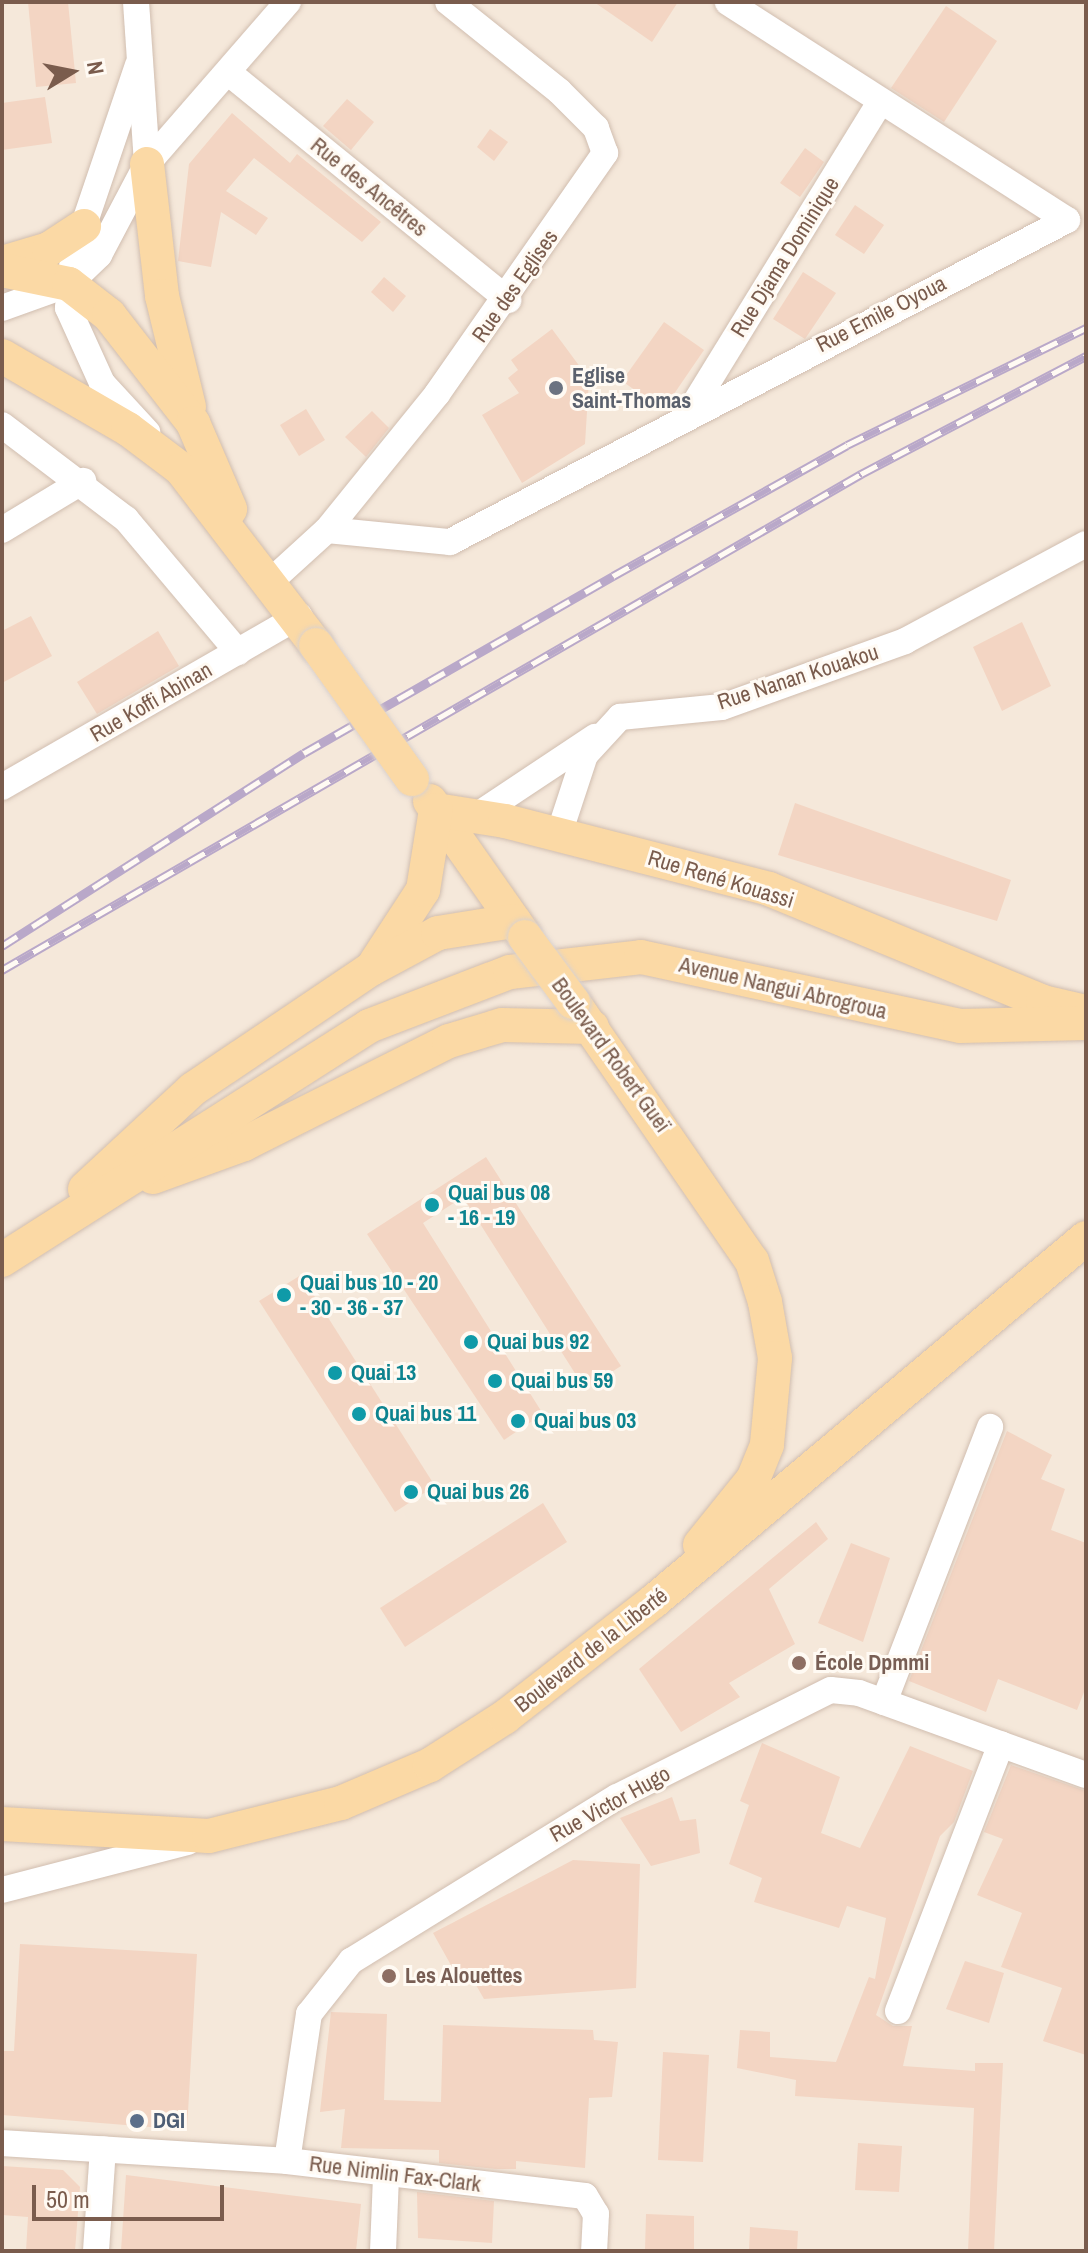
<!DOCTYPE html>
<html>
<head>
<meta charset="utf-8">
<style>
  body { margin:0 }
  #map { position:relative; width:1088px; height:2253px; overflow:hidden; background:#fdf6ec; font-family:"Archivo Narrow",sans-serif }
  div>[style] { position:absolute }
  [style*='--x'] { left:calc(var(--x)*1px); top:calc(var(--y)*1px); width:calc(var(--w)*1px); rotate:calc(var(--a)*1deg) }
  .residential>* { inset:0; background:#f5e8da }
  .building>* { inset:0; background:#f3d5c3 }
  .roads { filter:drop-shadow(0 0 2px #d1beb0) drop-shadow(0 0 2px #d1beb0) }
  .minor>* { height:26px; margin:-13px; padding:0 13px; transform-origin:13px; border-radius:13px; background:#fff }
  .major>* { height:34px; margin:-17px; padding:0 17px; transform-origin:17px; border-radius:17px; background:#fbd9a5 }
  .rail>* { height:9px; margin-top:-4.5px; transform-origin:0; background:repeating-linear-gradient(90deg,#fffaf3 0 18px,#b9a8c9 0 36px); box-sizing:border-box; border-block:2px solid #b9a8c9 }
  .bridges { filter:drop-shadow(0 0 2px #dad1cd) drop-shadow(0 0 2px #dad1cd) }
  .major-bridge>* { height:34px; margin:-17px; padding:0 17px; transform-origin:17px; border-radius:17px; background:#fbd9a5 }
  .dots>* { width:22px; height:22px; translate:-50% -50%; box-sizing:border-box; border:4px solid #fffaf3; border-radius:50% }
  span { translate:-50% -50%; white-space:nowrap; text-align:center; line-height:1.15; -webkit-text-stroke:6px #fffaf3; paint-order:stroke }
  .street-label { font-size:22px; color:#7a5c4d }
  .worship-label { font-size:22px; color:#5b616d; font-weight:700 }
  .left { translate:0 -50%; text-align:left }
  .culture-label { font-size:22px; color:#0d838f; font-weight:700 }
  .education-label { font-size:22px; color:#785e54; font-weight:700 }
  .service-label { font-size:22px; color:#4e5e75; font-weight:700 }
  .frame { position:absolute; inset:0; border:4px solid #7a5c4d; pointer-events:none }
  .north { position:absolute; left:32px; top:32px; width:80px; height:80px; -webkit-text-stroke:6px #fffaf3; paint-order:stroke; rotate:80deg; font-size:22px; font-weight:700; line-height:32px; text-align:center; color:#7a5c4d }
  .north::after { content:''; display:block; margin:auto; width:28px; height:36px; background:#7a5c4d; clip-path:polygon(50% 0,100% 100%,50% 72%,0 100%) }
  .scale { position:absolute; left:32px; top:2185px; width:192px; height:36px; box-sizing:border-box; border:4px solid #7a5c4d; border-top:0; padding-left:10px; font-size:24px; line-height:28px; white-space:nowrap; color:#7a5c4d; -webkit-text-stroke:6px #fffaf3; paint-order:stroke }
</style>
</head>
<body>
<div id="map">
  <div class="residential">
    <div style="clip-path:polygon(2px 2px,1086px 2px,1086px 2251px,2px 2251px)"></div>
  </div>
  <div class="building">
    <div style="clip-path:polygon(28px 2px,68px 2px,76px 83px,36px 87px)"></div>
    <div style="clip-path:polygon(594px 2px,678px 2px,652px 42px)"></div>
    <div style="clip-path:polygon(946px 6px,997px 41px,944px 122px,891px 88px)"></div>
    <div style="clip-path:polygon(45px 97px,52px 143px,2px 150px,2px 103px)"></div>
    <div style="clip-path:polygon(347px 99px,374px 122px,351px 150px,323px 126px)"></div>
    <div style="clip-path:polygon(232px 113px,290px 163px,297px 154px,381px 222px,362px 242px,254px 158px,226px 191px,268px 218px,256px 235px,221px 212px,211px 267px,178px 261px,189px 164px)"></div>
    <div style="clip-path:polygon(490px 129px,508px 142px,494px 161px,477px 147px)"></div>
    <div style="clip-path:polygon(805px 148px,824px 162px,800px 197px,780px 183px)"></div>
    <div style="clip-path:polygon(855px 205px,884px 225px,864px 254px,835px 235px)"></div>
    <div style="clip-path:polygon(803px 272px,836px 293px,805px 339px,773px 319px)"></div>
    <div style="clip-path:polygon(384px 277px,406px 296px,393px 312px,371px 292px)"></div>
    <div style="clip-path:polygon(664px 322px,704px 350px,663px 410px,622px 381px)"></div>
    <div style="clip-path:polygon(552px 329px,589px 379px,585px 444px,522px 483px,482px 415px,519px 393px,508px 378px,518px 370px,511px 360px)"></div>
    <div style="clip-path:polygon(306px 409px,325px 440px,299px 456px,280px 425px)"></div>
    <div style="clip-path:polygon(372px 411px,389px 428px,366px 457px,345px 437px)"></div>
    <div style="clip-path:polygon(31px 616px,52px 656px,2px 683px,2px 631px)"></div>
    <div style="clip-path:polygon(1022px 622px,1051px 686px,1002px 711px,973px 647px)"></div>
    <div style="clip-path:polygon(158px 631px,179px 666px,97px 714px,77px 682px)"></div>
    <div style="clip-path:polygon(795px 803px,1011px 880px,997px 921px,778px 855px)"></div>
    <div style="clip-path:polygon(486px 1157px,621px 1366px,585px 1389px,463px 1197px,423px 1223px,543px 1414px,504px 1440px,367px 1234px)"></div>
    <div style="clip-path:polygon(301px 1275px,435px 1486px,395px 1512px,259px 1301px)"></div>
    <div style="clip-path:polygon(1007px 1431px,1052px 1455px,1041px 1479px,1065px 1489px,1051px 1530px,1086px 1543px,1086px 1687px,1077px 1710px,998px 1679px,986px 1712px,909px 1681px)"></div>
    <div style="clip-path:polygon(543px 1503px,567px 1542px,405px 1647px,380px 1608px)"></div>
    <div style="clip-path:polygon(816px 1522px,828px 1539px,769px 1589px,795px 1644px,729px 1683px,740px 1697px,681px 1732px,639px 1669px)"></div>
    <div style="clip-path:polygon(851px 1543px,890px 1558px,863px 1642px,818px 1623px)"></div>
    <div style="clip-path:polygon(762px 1743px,840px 1777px,821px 1833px,860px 1848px,910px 1746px,973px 1771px,954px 1822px,940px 1836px,876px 2015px,893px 2026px,912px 2026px,903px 2066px,975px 2071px,975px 2063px,1003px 2063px,994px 2251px,968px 2251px,974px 2108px,795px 2096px,796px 2080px,737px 2068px,740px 2030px,770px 2032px,770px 2057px,836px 2062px,869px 1977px,875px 1979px,886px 1918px,847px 1906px,839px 1928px,754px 1902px,762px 1878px,729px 1864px,749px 1805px,740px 1801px)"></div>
    <div style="clip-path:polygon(1011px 1765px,1086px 1791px,1086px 2055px,1043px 2041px,1062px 1988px,1001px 1967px,1022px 1913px,977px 1895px,1003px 1839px,984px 1832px)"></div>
    <div style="clip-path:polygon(672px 1797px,680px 1821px,696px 1819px,700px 1853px,651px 1866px,620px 1818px)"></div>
    <div style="clip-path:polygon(573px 1860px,640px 1864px,636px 1988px,484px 1999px,468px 1971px,457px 1976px,433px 1933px)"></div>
    <div style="clip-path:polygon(20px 1944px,197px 1954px,187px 2130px,2px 2115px,2px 2051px,14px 2051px)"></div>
    <div style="clip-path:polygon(965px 1961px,1004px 1973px,989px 2023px,946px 2009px)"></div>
    <div style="clip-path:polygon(331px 2012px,387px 2014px,384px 2100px,441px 2102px,443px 2025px,593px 2030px,594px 2040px,618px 2042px,612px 2097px,589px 2098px,585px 2168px,516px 2161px,516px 2169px,496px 2169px,439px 2163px,439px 2150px,341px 2148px,345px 2109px,320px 2112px)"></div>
    <div style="clip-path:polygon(663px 2052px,709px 2055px,703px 2162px,658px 2160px)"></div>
    <div style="clip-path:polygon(858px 2143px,902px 2146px,899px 2192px,855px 2190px)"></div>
    <div style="clip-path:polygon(2px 2166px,63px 2170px,80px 2187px,75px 2251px,26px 2251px,28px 2217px,2px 2215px)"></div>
    <div style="clip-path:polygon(126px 2175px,361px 2204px,356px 2251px,121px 2251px)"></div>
    <div style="clip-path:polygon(417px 2192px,494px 2201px,492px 2243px,418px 2238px)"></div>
    <div style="clip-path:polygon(646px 2214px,694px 2216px,694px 2251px,645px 2251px)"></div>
    <div style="clip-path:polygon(750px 2227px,798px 2231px,797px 2251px,749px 2251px)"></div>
  </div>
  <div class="roads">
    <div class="minor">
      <div style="--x:136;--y:2;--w:162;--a:86.1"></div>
      <div style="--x:138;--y:65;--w:203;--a:108.7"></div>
      <div style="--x:73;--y:257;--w:51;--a:95.6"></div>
      <div style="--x:68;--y:308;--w:82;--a:65.6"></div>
      <div style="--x:102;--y:383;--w:67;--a:47.4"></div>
      <div style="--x:229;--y:73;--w:360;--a:39.1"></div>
      <div style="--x:2;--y:308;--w:71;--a:-19.7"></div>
      <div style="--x:69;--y:284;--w:42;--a:-44"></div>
      <div style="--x:99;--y:255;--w:103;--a:-62.2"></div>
      <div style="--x:147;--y:164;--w:215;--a:-49"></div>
      <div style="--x:690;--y:411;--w:363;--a:-58.4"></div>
      <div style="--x:2;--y:425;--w:156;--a:37.2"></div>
      <div style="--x:126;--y:519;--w:174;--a:49.9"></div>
      <div style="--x:2;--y:530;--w:95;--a:-31.2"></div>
      <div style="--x:327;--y:530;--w:124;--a:5.6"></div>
      <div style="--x:450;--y:542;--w:696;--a:-27.56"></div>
      <div style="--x:1067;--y:220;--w:403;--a:-147.3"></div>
      <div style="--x:272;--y:580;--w:74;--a:-42.3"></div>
      <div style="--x:327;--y:530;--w:175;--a:-51"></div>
      <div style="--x:437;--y:394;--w:294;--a:-55.1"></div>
      <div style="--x:605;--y:153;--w:27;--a:-110"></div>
      <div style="--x:596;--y:128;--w:52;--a:-135"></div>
      <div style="--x:559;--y:91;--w:142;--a:-141.3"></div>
      <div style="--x:2;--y:787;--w:343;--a:-29.9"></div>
      <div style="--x:476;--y:816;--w:143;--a:-33.6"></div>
      <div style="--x:559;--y:834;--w:83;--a:-71.8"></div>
      <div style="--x:585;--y:755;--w:52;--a:-47.4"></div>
      <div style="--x:620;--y:717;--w:102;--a:-5.6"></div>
      <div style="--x:722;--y:707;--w:195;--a:-19.8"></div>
      <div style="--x:905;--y:641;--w:205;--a:-28.2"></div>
      <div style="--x:884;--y:1702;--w:295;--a:-68.9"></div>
      <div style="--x:2;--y:1890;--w:192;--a:-14.5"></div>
      <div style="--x:898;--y:2011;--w:286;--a:-68.9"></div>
      <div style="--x:2;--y:2143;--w:286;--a:3.6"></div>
      <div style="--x:287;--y:2161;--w:300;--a:6.7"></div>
      <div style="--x:585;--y:2196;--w:21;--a:59"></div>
      <div style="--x:596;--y:2214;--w:37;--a:93"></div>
      <div style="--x:287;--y:2161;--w:149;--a:-81.5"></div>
      <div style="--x:309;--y:2014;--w:68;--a:-51.6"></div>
      <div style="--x:351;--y:1961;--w:312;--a:-31.7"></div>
      <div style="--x:617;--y:1797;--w:239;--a:-26.6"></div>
      <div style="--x:831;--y:1690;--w:28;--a:6"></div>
      <div style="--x:859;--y:1693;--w:241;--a:19.9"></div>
      <div style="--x:96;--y:2251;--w:102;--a:-86.1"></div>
      <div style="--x:383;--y:2251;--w:76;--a:-87.7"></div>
    </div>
    <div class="major">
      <div style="--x:147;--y:164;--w:133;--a:83.5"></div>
      <div style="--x:162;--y:296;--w:114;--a:76.3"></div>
      <div style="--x:2;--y:263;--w:49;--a:-16.6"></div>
      <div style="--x:49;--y:249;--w:42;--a:-33.3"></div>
      <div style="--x:2;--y:270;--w:68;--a:11.8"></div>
      <div style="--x:69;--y:284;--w:51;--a:37.8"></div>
      <div style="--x:109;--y:315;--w:137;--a:52.1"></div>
      <div style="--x:193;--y:423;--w:94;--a:66.7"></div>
      <div style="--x:2;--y:356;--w:146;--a:30.1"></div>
      <div style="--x:128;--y:429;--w:66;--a:37"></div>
      <div style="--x:181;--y:469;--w:222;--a:52.5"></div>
      <div style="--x:430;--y:801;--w:164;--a:55"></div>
      <div style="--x:436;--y:810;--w:70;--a:9.1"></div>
      <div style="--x:505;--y:821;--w:273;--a:14.4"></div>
      <div style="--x:769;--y:889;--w:296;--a:22.4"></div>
      <div style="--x:1043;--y:1002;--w:44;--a:13.1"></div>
      <div style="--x:376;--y:962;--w:86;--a:-56.9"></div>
      <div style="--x:423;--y:890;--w:81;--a:-80.8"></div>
      <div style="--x:573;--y:1002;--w:315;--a:55.4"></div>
      <div style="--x:752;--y:1261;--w:43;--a:72.4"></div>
      <div style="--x:765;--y:1302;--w:57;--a:79.9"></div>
      <div style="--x:775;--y:1358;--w:87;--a:95.3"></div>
      <div style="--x:767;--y:1445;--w:35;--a:112"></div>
      <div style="--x:754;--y:1478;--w:86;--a:128.9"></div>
      <div style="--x:153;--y:1177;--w:97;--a:-19.9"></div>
      <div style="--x:244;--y:1144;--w:229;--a:-26.7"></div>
      <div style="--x:449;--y:1041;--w:55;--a:-16.8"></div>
      <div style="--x:502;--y:1025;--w:90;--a:1.3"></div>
      <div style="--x:85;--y:1189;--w:147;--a:-42.8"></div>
      <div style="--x:193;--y:1089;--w:215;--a:-34"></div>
      <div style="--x:371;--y:969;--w:76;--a:-28.2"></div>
      <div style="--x:438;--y:933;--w:77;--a:-9"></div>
      <div style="--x:2;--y:1260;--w:435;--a:-32.5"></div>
      <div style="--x:369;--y:1026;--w:151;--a:-21"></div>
      <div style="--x:510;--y:972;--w:132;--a:-6.5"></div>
      <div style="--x:641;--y:957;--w:326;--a:12.2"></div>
      <div style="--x:960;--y:1026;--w:126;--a:-1.4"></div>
      <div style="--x:2;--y:1824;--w:207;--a:3.3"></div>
      <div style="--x:209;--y:1836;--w:136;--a:-14"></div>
      <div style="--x:341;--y:1803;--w:97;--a:-23.1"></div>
      <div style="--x:430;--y:1765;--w:89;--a:-32.6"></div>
      <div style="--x:505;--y:1717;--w:189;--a:-37.9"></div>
      <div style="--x:654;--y:1601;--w:564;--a:-40.04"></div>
    </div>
  </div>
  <div class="rail">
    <div style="--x:2;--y:946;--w:358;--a:-32.6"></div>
    <div style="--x:304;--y:753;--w:356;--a:-29.8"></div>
    <div style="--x:613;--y:576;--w:268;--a:-29.2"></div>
    <div style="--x:847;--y:445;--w:266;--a:-26.1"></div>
    <div style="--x:2;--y:970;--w:992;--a:-30"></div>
    <div style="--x:861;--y:474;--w:254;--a:-27.7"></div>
  </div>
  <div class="bridges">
    <div class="major-bridge">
      <div style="--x:316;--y:645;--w:165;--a:54.4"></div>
      <div style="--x:525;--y:937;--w:81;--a:53.6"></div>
    </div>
  </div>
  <div class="dots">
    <div style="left:556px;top:388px;background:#6b7280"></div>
    <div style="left:432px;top:1205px;background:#0f9aa8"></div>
    <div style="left:284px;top:1295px;background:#0f9aa8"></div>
    <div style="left:471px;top:1342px;background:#0f9aa8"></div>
    <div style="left:335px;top:1373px;background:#0f9aa8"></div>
    <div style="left:495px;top:1381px;background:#0f9aa8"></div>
    <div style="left:359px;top:1414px;background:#0f9aa8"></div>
    <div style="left:518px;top:1421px;background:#0f9aa8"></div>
    <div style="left:411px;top:1492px;background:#0f9aa8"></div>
    <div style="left:799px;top:1663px;background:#8d6e63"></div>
    <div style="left:389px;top:1976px;background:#8d6e63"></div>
    <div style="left:137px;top:2121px;background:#5c6f8a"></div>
  </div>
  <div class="street-label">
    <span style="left:369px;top:187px;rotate:39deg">Rue des Ancêtres</span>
    <span style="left:785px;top:257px;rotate:-58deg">Rue Djama Dominique</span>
    <span style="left:515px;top:286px;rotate:-55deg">Rue des Eglises</span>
    <span style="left:881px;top:314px;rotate:-27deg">Rue Emile Oyoua</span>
    <span style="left:798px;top:677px;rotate:-18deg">Rue Nanan Kouakou</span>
    <span style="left:151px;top:702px;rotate:-30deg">Rue Koffi Abinan</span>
    <span style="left:721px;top:879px;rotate:17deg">Rue René Kouassi</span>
    <span style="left:783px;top:988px;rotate:13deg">Avenue Nangui Abrogroua</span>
    <span style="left:611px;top:1055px;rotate:54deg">Boulevard Robert Gueï</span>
    <span style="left:591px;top:1650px;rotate:-38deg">Boulevard de la Liberté</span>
    <span style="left:610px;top:1804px;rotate:-29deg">Rue Victor Hugo</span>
    <span style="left:395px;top:2174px;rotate:7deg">Rue Nimlin Fax-Clark</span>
  </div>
  <div class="worship-label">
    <span class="left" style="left:572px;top:388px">Eglise<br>Saint-Thomas</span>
  </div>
  <div class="culture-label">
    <span class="left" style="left:448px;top:1205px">Quai bus 08<br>- 16 - 19</span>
    <span class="left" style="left:300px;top:1295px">Quai bus 10 - 20<br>- 30 - 36 - 37</span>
    <span class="left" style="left:487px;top:1342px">Quai bus 92</span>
    <span class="left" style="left:351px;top:1373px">Quai 13</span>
    <span class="left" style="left:511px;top:1381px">Quai bus 59</span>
    <span class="left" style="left:375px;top:1414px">Quai bus 11</span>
    <span class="left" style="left:534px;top:1421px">Quai bus 03</span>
    <span class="left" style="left:427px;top:1492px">Quai bus 26</span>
  </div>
  <div class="education-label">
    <span class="left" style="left:815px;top:1663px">École Dpmmi</span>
    <span class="left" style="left:405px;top:1976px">Les Alouettes</span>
  </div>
  <div class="service-label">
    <span class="left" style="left:153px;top:2121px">DGI</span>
  </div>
  <div class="frame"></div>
  <div class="north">N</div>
  <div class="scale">50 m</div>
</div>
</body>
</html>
